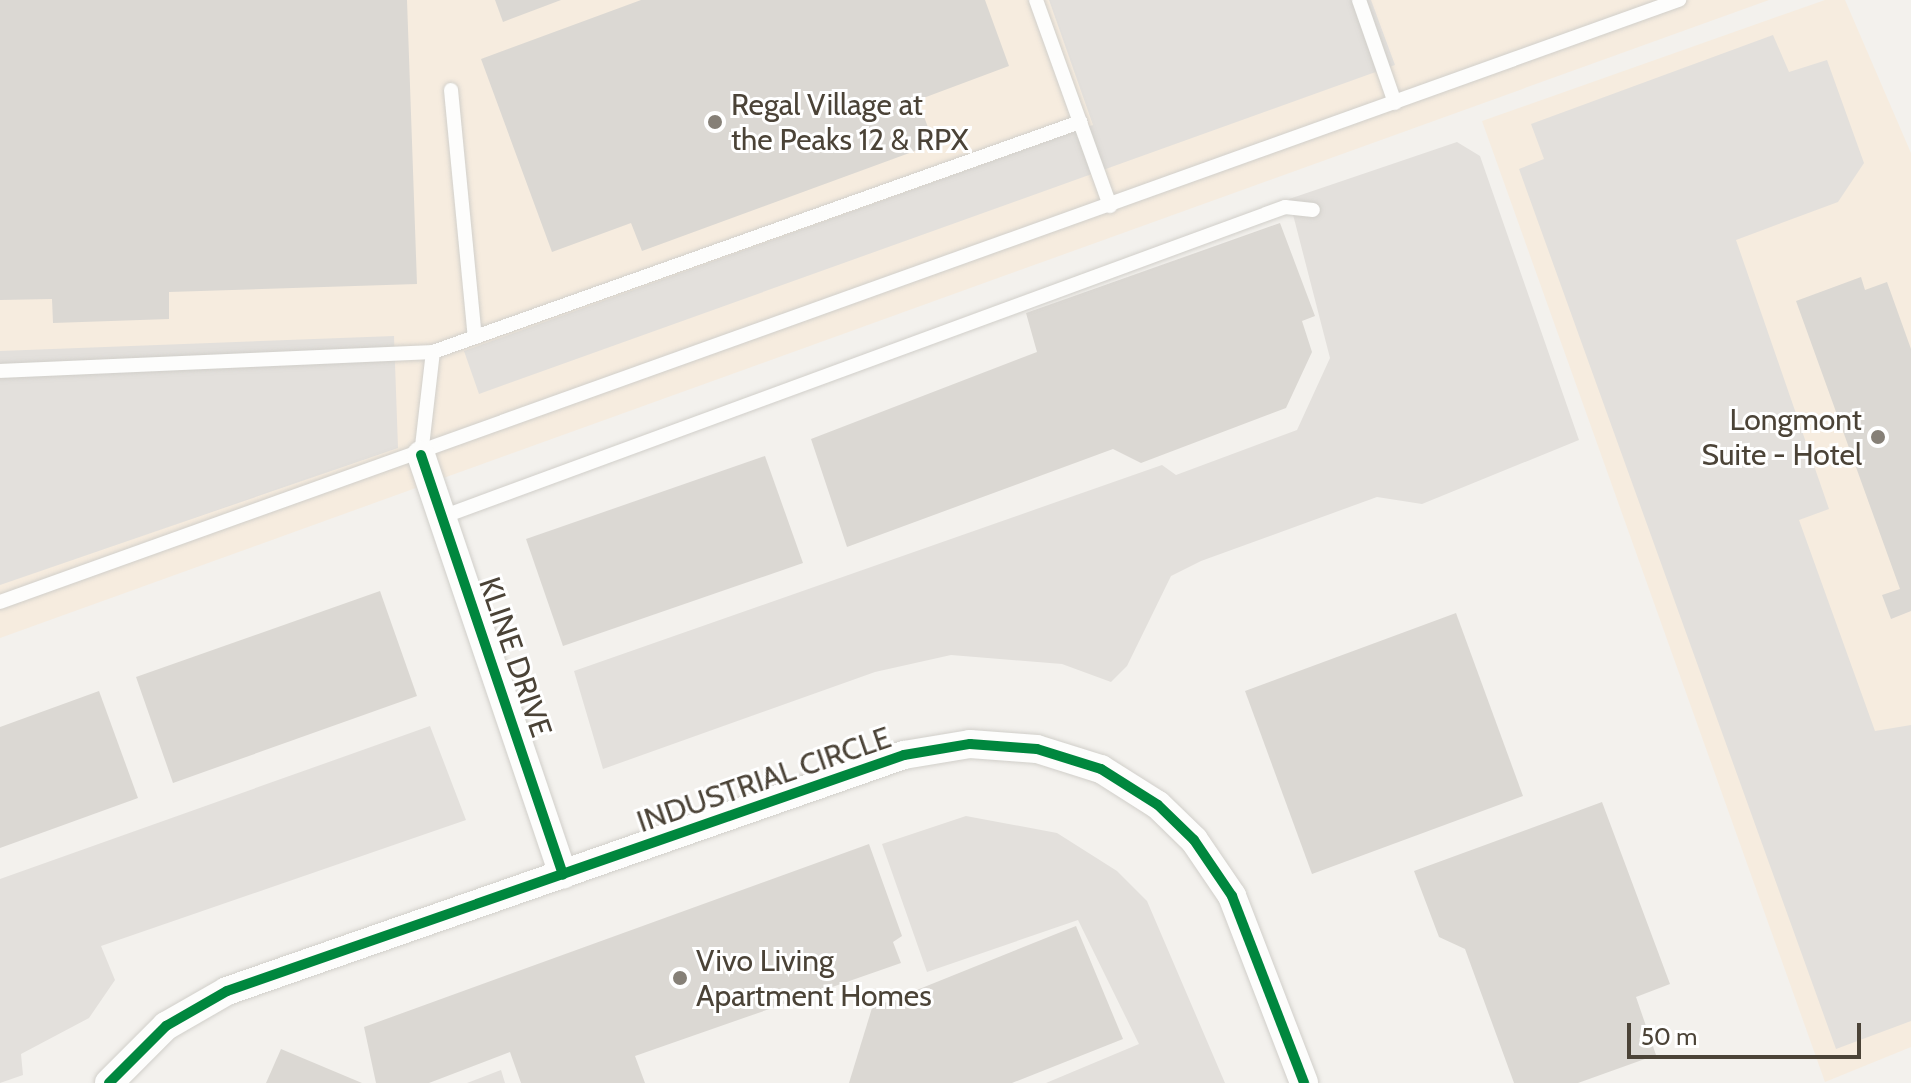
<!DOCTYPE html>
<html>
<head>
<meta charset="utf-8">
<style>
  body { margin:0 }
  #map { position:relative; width:1911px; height:1083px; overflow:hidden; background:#f3f1ed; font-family:Cabin,sans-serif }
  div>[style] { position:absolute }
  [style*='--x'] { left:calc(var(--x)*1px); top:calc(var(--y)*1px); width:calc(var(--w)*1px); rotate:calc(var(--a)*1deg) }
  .commercial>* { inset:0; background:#f6ecdf }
  .parking>* { inset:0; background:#e3e0dc }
  .building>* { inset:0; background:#dbd8d3 }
  .roads { filter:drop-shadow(0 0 2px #d1cfca) drop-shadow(0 0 2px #d1cfca) }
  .lane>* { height:14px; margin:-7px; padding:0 7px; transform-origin:7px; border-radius:7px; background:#fdfdfc }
  .street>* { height:28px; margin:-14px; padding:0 14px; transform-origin:14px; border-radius:14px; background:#fdfdfc }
  .cycleway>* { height:10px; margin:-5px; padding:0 5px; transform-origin:5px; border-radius:5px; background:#00873e }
  .dots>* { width:22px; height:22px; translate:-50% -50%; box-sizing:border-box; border:4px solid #fff; border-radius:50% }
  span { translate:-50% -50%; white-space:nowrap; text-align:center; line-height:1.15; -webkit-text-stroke:6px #fff; paint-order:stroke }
  .poi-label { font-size:30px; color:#4b4337 }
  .left { translate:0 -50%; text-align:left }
  .right { translate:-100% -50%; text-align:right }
  .street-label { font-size:30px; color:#4b4337 }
  .scale { position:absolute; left:1627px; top:1023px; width:234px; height:36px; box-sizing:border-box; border:4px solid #4b4337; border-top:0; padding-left:10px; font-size:24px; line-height:28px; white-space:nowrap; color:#4b4337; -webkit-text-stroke:6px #fff; paint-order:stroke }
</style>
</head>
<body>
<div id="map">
  <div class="commercial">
    <div style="clip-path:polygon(0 0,1769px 0,0 638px)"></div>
    <div style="clip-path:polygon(1825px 0,1845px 0,1911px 153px,1911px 1047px,1825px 1082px,1482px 121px)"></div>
  </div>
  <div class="parking">
    <div style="clip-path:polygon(1049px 0,1371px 0,1395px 65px,479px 394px,464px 351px,1093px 125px)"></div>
    <div style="clip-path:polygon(1773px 35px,1789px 72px,1827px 60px,1864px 163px,1838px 202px,1736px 240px,1829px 509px,1799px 520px,1875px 731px,1911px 725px,1911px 1021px,1836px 1049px,1519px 169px,1544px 159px,1531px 124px)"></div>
    <div style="clip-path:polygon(1457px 142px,1480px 156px,1579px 440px,1422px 504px,1377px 497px,1201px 561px,1171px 576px,1127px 666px,1111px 682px,1062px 664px,951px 655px,875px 672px,603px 769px,574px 671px,1162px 465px,1176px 475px,1297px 430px,1330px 358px,1289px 199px)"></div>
    <div style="clip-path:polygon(394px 336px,398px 448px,0 585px,0 351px)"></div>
    <div style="clip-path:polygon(430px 726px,466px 820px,101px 946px,115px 980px,89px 1018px,21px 1054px,23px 1075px,0 1083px,0 879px)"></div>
    <div style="clip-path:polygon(966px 816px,1057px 833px,1117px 871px,1147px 901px,1225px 1083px,1046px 1083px,1139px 1044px,1078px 920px,927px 972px,882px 844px)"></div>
    <div style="clip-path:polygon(501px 1070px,505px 1083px,467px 1083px)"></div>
  </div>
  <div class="building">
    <div style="clip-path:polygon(0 0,407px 0,417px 284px,169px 292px,169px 319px,53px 323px,52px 299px,0 300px)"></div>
    <div style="clip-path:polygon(495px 0,561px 0,503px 22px)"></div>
    <div style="clip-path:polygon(641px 0,985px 0,1009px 66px,918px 100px,934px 144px,642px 251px,631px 223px,552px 252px,481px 59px)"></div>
    <div style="clip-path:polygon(1280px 223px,1315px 316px,1302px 321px,1312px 352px,1286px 408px,1141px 463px,1113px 449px,847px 547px,811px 439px,1037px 352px,1026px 313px)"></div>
    <div style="clip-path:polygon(1861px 277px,1865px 290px,1887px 282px,1911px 349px,1911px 611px,1891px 619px,1882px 595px,1900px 589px,1796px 301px)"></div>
    <div style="clip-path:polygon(765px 456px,803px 563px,563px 646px,526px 539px)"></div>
    <div style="clip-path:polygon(380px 591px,417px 696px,173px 783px,136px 677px)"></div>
    <div style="clip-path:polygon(1456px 613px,1523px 796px,1312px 874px,1245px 691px)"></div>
    <div style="clip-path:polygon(99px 691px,138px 798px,0 848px,0 727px)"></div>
    <div style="clip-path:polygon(1602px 802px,1670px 984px,1636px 997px,1656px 1055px,1578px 1083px,1514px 1083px,1465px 949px,1439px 937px,1414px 871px)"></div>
    <div style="clip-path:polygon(869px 844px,902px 936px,893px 942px,901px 963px,635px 1056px,645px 1083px,521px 1083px,510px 1052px,429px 1083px,376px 1083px,364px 1027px)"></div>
    <div style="clip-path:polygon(1076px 926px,1123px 1039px,1012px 1083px,849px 1083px,872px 1008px)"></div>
    <div style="clip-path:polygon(281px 1049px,362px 1083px,266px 1083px)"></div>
  </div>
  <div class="roads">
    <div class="lane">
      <div style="--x:1036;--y:0;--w:219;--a:70.2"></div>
      <div style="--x:1359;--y:0;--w:109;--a:70.7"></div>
      <div style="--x:451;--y:90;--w:248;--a:84.5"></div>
      <div style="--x:0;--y:371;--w:433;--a:-2.5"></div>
      <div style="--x:433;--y:352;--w:687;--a:-19.57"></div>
      <div style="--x:421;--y:455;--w:104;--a:-83.4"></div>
      <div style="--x:442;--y:517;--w:898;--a:-20.19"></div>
      <div style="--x:1285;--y:207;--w:28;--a:6"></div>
      <div style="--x:0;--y:602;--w:1784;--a:-19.73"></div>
    </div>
    <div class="street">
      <div style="--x:421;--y:455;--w:443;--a:71.3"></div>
      <div style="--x:109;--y:1083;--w:81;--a:-45"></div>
      <div style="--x:166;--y:1026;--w:70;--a:-29.8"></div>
      <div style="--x:227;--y:991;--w:717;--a:-19.22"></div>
      <div style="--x:904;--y:755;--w:67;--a:-9.5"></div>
      <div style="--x:970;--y:744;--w:67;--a:4.3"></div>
      <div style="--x:1037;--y:749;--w:67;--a:17.4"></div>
      <div style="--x:1101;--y:769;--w:67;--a:32.3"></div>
      <div style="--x:1158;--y:805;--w:50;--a:44.2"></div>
      <div style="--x:1194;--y:840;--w:68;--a:55.8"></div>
      <div style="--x:1232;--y:896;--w:200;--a:68.9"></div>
    </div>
  </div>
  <div class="cycleway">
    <div style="--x:421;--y:455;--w:443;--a:71.3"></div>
    <div style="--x:109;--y:1083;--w:81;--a:-45"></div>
    <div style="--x:166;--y:1026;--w:70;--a:-29.8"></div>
    <div style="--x:227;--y:991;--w:717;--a:-19.22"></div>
    <div style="--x:904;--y:755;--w:67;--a:-9.5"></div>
    <div style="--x:970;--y:744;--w:67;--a:4.3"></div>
    <div style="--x:1037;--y:749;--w:67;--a:17.4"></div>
    <div style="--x:1101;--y:769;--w:67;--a:32.3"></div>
    <div style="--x:1158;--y:805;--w:50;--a:44.2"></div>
    <div style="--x:1194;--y:840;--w:68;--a:55.8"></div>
    <div style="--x:1232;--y:896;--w:200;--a:68.9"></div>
  </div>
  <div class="dots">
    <div style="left:715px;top:122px;background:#868077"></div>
    <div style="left:1878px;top:437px;background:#868077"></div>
    <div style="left:680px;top:978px;background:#868077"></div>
  </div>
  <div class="poi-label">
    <span class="left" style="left:731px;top:122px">Regal Village at<br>the Peaks 12 &amp; RPX</span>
    <span class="right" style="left:1862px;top:437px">Longmont<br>Suite - Hotel</span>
    <span class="left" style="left:696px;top:978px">Vivo Living<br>Apartment Homes</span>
  </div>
  <div class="street-label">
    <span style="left:515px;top:657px;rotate:71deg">KLINE DRIVE</span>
    <span style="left:764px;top:780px;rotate:-19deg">INDUSTRIAL CIRCLE</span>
  </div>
  <div class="scale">50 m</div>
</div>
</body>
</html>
